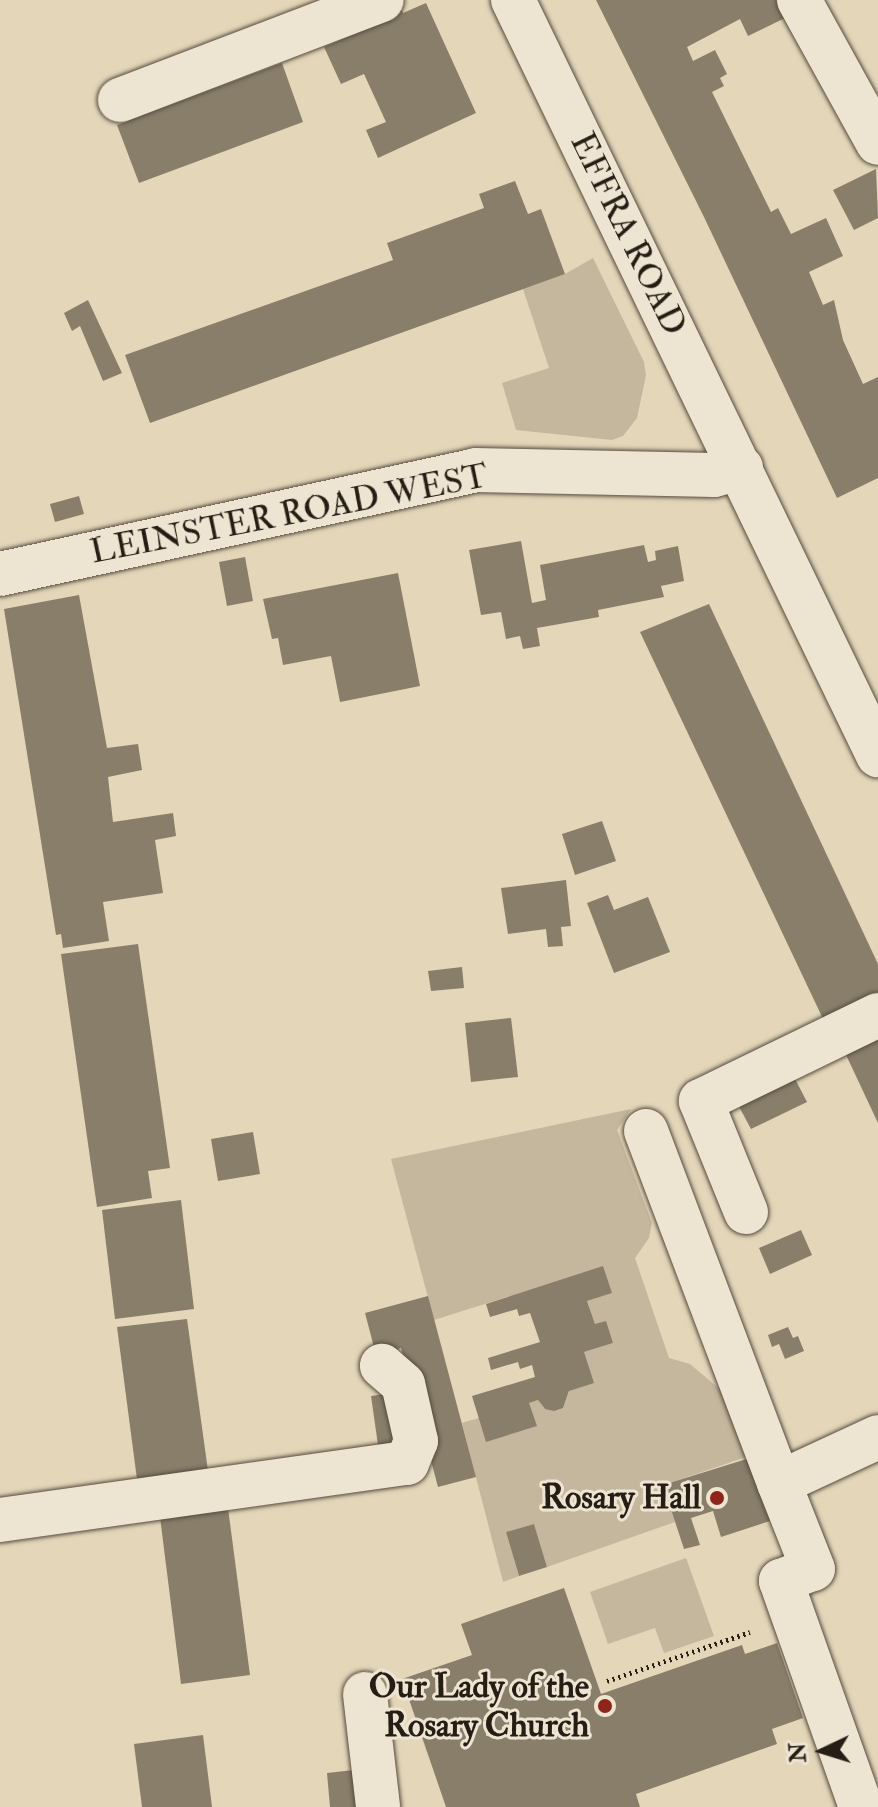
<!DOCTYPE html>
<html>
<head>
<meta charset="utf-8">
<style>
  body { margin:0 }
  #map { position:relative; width:878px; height:1807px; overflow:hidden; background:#e4d6b9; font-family:"IM FELL Double Pica",serif }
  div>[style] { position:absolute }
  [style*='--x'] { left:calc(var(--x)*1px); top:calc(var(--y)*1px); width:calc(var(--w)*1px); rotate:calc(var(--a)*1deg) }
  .green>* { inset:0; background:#c4b79d }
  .building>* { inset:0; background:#897e6a }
  .path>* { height:5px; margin-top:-2.5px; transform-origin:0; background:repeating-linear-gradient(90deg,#261e15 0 2px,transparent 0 6px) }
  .roads { filter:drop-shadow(0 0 2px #564c3e) drop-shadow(0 0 2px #564c3e) }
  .minor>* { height:44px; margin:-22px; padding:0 22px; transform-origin:22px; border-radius:22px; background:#ede4d2 }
  .dots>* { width:22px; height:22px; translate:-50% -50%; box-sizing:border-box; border:4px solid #ede4d2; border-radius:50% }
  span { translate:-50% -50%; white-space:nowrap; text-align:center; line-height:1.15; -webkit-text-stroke:6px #ede4d2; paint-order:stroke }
  .street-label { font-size:34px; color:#261e15 }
  .poi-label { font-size:34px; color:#261e15; font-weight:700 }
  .right { translate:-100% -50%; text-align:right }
  .north { position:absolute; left:782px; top:1711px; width:80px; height:80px; -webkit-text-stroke:6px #ede4d2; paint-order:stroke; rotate:266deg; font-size:22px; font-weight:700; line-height:32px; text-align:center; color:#261e15 }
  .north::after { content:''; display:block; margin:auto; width:28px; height:36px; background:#261e15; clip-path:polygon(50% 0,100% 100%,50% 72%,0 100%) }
</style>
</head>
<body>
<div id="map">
  <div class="green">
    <div style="clip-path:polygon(593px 258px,644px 362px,646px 375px,637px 418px,623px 436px,612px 440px,516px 430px,502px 383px,549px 368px,523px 289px,565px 274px)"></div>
    <div style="clip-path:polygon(631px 1109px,617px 1130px,652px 1223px,649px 1238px,635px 1258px,669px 1358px,690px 1364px,722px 1391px,752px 1455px,664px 1485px,675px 1522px,547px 1567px,534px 1524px,506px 1532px,519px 1576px,503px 1582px,462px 1423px,538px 1400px,545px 1409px,563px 1408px,584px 1352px,613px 1343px,595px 1324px,587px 1301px,611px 1293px,602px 1267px,434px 1320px,391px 1159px)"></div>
    <div style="clip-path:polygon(686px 1558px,714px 1636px,664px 1653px,655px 1628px,608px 1644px,590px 1592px)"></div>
  </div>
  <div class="building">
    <div style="clip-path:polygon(596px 0,776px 0,785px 18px,748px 36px,740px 19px,687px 47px,693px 61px,715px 50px,727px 74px,720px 78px,724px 86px,712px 92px,771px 212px,778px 208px,791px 234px,826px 218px,843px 256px,809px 272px,823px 305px,834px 300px,843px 340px,863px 384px,878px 377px,878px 478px,837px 498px,704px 217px)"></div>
    <div style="clip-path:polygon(399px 2px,403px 13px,426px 3px,476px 113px,378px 158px,366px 130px,386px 122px,364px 74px,341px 84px,324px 47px,357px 33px)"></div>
    <div style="clip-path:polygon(282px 63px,303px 122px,139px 183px,117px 125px)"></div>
    <div style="clip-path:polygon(876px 169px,878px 218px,854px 230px,833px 190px)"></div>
    <div style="clip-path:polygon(515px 181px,528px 214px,541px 209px,565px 274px,150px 423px,125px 355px,393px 260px,387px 243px,484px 208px,479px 194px)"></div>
    <div style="clip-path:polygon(88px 300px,122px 373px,103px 381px,80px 326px,72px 331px,64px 313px)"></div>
    <div style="clip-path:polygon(79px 496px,84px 514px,55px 522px,50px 504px)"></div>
    <div style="clip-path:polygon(521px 541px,532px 603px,546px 600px,540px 565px,644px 545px,648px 562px,656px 560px,655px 551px,678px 546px,684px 581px,661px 586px,664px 597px,598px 610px,599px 617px,537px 628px,540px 646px,523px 649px,520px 636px,506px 639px,501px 612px,481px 615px,469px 550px)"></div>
    <div style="clip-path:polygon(245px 557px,253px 601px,227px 606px,219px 562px)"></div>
    <div style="clip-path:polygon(398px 573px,420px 686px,340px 702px,331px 656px,283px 665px,278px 638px,272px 639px,263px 599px)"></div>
    <div style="clip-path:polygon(79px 595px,107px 748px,138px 744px,142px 770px,108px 777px,113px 822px,173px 813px,176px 836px,155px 840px,163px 893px,103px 902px,109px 941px,63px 948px,61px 934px,56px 935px,4px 609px)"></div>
    <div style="clip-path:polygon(709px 604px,878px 964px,878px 995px,824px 1021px,640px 632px)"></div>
    <div style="clip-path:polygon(602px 821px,616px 861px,575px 875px,562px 834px)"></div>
    <div style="clip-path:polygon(566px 880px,571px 926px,561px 927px,563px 946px,548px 947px,546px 929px,508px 934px,501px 888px)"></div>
    <div style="clip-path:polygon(608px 895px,614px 910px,648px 897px,670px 952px,614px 973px,587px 903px)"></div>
    <div style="clip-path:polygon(138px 944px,170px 1168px,148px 1171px,152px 1198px,97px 1207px,61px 954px)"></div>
    <div style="clip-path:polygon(462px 967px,464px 988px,431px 991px,428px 971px)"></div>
    <div style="clip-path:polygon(511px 1018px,518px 1077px,471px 1082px,465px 1023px)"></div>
    <div style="clip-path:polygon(878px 1020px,878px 1123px,839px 1040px)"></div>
    <div style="clip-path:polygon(791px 1071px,807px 1102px,751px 1129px,735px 1099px)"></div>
    <div style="clip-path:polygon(253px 1132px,260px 1174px,218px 1181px,211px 1139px)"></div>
    <div style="clip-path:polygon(181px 1200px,194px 1309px,115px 1319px,102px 1210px)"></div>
    <div style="clip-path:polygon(801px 1230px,812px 1255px,770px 1274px,759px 1248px)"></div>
    <div style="clip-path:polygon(603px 1266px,612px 1293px,587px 1301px,595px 1324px,606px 1321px,613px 1343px,584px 1352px,594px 1383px,569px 1391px,563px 1408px,554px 1411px,545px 1409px,538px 1400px,529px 1403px,537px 1426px,486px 1442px,472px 1396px,535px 1377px,532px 1365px,520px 1369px,518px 1362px,491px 1370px,488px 1358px,540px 1342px,530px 1313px,519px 1316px,517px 1309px,490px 1317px,486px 1304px)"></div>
    <div style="clip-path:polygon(428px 1296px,476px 1477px,438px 1487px,401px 1348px,376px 1355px,365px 1313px)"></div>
    <div style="clip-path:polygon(187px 1319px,209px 1478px,138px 1487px,117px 1327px)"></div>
    <div style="clip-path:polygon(788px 1327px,793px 1338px,798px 1336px,804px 1351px,785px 1359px,779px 1344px,772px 1347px,768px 1335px)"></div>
    <div style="clip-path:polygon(398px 1392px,405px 1434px,379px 1452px,371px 1396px)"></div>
    <div style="clip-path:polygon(753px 1457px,773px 1520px,721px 1537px,713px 1511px,691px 1518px,700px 1545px,684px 1549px,663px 1485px)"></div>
    <div style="clip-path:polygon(228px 1508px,250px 1675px,181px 1684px,160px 1517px)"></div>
    <div style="clip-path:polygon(534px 1524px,547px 1567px,519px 1576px,506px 1532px)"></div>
    <div style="clip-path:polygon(564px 1588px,601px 1694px,742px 1645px,745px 1654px,777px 1643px,803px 1718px,772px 1729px,777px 1744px,636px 1794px,640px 1807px,446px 1807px,402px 1679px,472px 1655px,461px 1624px)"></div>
    <div style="clip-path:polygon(203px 1735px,212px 1807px,142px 1807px,134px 1744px)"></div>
    <div style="clip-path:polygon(354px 1770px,358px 1807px,330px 1807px,327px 1773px)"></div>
  </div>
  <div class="path">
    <div style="--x:607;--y:1681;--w:151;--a:-18.9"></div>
  </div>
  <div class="roads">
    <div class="minor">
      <div style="--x:513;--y:0;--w:839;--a:64.2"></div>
      <div style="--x:799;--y:0;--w:163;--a:61.1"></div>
      <div style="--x:120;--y:100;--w:280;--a:-20.9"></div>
      <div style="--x:0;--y:574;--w:486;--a:-12.3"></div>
      <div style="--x:475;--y:470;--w:239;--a:1.2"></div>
      <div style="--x:714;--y:475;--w:28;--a:-15"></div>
      <div style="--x:646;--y:1131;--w:376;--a:69.3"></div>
      <div style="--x:746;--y:1212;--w:120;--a:-112.1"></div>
      <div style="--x:701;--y:1101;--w:197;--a:-25.9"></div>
      <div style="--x:0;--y:1520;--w:411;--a:-8"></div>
      <div style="--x:407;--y:1463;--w:24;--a:-68"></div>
      <div style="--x:416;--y:1441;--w:58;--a:-102.8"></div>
      <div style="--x:403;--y:1384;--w:28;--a:-139"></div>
      <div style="--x:365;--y:1694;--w:114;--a:83.4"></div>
      <div style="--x:861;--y:1807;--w:240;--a:-109.5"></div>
      <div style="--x:781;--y:1581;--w:34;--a:-21"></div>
      <div style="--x:813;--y:1569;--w:92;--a:-111.6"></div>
      <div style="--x:779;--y:1483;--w:109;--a:-24.9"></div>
    </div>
  </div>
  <div class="dots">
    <div style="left:717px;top:1498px;background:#8f2418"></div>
    <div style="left:605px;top:1706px;background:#8f2418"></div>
  </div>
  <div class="street-label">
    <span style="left:628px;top:234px;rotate:64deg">EFFRA ROAD</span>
    <span style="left:289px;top:514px;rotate:-11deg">LEINSTER ROAD WEST</span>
  </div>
  <div class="poi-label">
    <span class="right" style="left:701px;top:1498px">Rosary Hall</span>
    <span class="right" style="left:589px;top:1706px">Our Lady of the<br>Rosary Church</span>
  </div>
  <div class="north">N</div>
</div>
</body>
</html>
